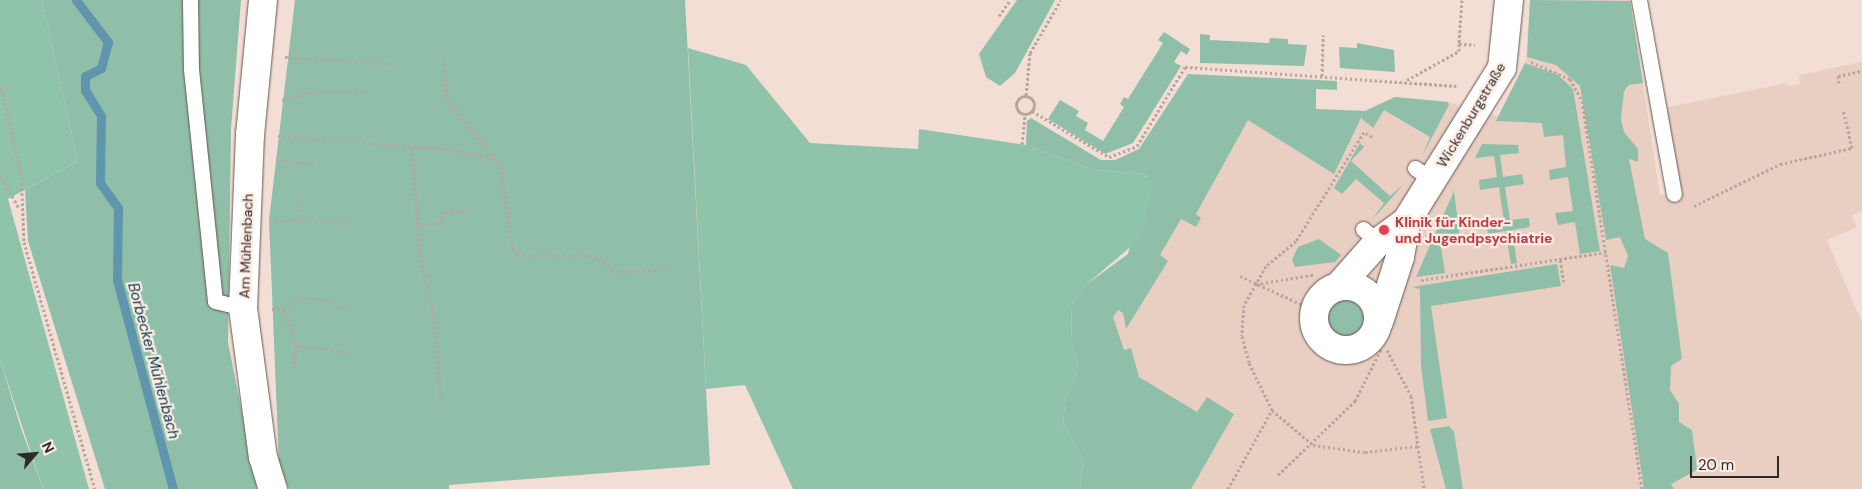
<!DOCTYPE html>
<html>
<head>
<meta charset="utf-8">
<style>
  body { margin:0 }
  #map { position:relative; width:1862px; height:489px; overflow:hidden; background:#f3ded5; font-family:"DM Sans",sans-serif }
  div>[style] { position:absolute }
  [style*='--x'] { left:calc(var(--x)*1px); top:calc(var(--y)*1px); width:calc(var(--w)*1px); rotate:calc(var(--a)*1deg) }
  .built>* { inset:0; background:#e9cec2 }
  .green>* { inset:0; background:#8fbfa8 }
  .round { border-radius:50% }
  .forest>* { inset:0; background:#8fc4ab }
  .stream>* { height:9px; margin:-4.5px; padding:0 4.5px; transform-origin:4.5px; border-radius:4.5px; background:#6096ac }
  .path>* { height:3px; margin-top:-1.5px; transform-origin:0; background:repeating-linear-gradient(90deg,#b7a69f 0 2.5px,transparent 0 5px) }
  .path>.ring { margin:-1.5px; padding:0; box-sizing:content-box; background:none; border:3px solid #b7a69f; border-radius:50% }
  .roads { filter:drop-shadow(0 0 1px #67564e) drop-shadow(0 0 1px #67564e) }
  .lane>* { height:15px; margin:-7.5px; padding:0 7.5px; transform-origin:7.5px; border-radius:7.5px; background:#fff }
  .street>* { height:28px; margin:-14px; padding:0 14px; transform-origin:14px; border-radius:14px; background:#fff }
  .street>.ring { margin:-14px; padding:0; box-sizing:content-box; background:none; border:28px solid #fff; border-radius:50% }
  .dots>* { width:14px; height:14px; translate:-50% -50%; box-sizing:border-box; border:2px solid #fdece5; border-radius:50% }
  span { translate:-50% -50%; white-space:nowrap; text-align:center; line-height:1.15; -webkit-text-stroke:4.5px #fdece5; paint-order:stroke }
  .street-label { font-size:14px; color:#302926 }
  .health-label { font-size:14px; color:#be3a42; font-weight:700 }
  .left { translate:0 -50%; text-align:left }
  .water-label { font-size:15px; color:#053748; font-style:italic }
  .north { position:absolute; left:10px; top:429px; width:50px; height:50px; -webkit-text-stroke:4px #fdece5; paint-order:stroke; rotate:63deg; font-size:14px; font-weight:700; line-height:20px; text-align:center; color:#302926 }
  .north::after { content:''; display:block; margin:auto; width:18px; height:22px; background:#302926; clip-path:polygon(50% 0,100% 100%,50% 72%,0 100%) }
  .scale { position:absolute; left:1690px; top:456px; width:89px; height:22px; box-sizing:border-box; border:2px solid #302926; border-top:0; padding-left:6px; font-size:15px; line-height:18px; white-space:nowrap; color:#302926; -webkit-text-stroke:4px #fdece5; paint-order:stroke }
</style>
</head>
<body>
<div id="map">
  <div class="built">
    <div style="clip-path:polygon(1530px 0,1630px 0,1660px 195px,1674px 194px,1664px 108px,1787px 83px,1789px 86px,1800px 84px,1799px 75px,1862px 62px,1862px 211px,1852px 216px,1857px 227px,1827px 240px,1862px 323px,1862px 489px,1080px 489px,1084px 462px,1066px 395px,1228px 105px,1365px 111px,1395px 97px,1448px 102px,1498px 116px,1526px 60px)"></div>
  </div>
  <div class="green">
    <div style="clip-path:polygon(42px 0,241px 0,231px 129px,228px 342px,257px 489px,105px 489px,28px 241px,25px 190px,78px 161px)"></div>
    <div style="clip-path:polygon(295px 0,685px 0,710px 465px,449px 485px,449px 489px,289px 489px,279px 464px,269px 220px)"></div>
    <div style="clip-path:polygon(1017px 0,1055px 0,1015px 73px,1000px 86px,986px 77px,979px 54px)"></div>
    <div style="clip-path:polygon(1530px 0,1630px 1px,1643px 83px,1629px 85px,1624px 91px,1621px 119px,1624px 132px,1638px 149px,1638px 162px,1629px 159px,1645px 239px,1668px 253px,1682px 359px,1671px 366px,1670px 390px,1679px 404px,1679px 422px,1692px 430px,1697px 470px,1671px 484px,1674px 489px,1644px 489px,1610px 265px,1624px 268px,1628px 256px,1620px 237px,1606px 240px,1580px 86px,1556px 65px,1527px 57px)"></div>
    <div style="clip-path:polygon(1164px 32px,1190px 49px,1187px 55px,1181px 51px,1174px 62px,1181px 66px,1133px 143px,1105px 154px,1048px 119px,1060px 100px,1079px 111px,1076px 116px,1088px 123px,1085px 130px,1103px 141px,1124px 107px,1120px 104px,1124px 97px,1128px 99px,1163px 43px,1158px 40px)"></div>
    <div style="clip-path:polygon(1200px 34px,1210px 35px,1210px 40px,1269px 43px,1270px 38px,1288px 39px,1288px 44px,1307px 45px,1304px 66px,1200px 63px)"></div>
    <div style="clip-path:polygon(1357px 43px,1394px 50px,1395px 72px,1340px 68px,1339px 47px,1357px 48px)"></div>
    <div style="clip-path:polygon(1525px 63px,1558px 75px,1573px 89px,1600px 251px,1580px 254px,1575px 222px,1558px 225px,1555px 213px,1573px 211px,1568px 177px,1550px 180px,1549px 170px,1566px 167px,1563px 135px,1544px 137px,1542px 123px,1496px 121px)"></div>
    <div style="clip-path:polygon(1188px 74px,1337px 81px,1337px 90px,1316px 89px,1316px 109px,1365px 111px,1395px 97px,1448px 102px,1449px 105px,1422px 156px,1430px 137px,1384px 110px,1373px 128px,1361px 118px,1334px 174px,1248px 120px,1196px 214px,1201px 218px,1196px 227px,1181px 219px,1160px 255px,1168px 261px,1126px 329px,1123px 313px,1118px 310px,1113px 317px,1124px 350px,1131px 348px,1139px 377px,1197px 412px,1207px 397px,1234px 414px,1191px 489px,1080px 489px,1084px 462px,1063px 423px,1066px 395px,1076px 379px,1078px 361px,1071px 343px,1072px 306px,1087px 284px,1128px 254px,1147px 174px,1094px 170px,1026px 145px,1027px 121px,1031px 118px,1101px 160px,1115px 160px,1139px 149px)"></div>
    <div style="clip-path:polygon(1360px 143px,1364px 147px,1351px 161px,1390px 196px,1404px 184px,1372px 220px,1384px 203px,1356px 179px,1342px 194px,1334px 188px)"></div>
    <div style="clip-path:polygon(1482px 144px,1518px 145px,1519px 153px,1500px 155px,1503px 177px,1522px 174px,1524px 184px,1505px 187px,1510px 220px,1529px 218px,1530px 227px,1512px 230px,1517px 263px,1511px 264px,1505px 231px,1488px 234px,1486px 224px,1504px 221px,1499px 187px,1480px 190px,1479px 180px,1497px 177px,1494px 156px,1475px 158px)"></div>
    <div style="clip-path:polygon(1454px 191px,1460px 239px,1440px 242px,1445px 273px,1416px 277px)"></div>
    <div style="clip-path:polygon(1319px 239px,1341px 255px,1335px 262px,1295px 267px,1292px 260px,1298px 247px)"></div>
    <div style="clip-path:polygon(1557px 264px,1561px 286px,1431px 306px,1447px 418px,1428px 421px,1421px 365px,1420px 289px,1412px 287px)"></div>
    <div class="round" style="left:1324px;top:298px;width:44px;height:44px"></div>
    <div style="clip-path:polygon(0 360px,21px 428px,43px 489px,0 489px)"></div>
    <div style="clip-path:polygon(1449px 426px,1454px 432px,1463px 489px,1446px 489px,1430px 429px)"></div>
  </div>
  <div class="forest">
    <div style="clip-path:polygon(0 0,42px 0,78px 161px,8px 199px,89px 489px,43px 489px,0 360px)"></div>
    <div style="clip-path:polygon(688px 48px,746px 65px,810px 143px,918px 149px,919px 129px,1026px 145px,1094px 170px,1148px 174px,1145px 177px,1154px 182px,1142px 237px,1087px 284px,1072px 306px,1071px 343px,1078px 361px,1076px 379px,1066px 395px,1063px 423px,1084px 462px,1080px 489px,793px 489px,745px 385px,706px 389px)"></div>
  </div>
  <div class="stream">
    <div style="--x:76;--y:0;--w:53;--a:52.7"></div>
    <div style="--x:108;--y:42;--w:27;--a:105"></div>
    <div style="--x:101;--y:68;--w:18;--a:153"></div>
    <div style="--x:85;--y:76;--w:14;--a:90"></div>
    <div style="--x:85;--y:90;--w:31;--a:58"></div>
    <div style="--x:101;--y:116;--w:67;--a:90.9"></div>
    <div style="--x:100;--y:183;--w:31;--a:54"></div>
    <div style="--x:118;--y:208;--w:72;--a:90.8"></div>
    <div style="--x:117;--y:280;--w:216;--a:75"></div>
  </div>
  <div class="path">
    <div style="--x:1462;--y:0;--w:44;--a:93.9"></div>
    <div style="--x:1459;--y:44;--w:16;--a:4"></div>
    <div style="--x:999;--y:16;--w:19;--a:-55"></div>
    <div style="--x:285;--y:57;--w:109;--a:3.7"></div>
    <div style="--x:444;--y:59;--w:39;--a:87"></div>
    <div style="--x:446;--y:98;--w:79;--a:51.7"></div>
    <div style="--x:1531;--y:62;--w:43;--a:23.6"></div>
    <div style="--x:1570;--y:79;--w:25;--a:61"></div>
    <div style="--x:1582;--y:101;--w:393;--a:81.2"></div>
    <div style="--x:1322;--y:76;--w:41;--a:-88.6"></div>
    <div style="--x:1407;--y:80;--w:60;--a:-29.1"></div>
    <div style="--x:1459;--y:51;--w:7;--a:-90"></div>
    <div style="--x:0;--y:83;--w:92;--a:76.9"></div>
    <div style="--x:21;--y:173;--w:69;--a:87.5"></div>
    <div style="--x:24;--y:242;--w:257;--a:74"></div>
    <div style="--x:1839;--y:83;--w:7;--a:-98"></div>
    <div style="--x:1838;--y:76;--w:25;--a:-12"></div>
    <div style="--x:1026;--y:95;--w:42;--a:-84.6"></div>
    <div style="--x:1030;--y:53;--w:61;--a:-59.7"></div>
    <div class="ring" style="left:1016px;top:96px;width:15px;height:15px"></div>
    <div style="--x:282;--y:100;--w:34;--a:-15"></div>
    <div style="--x:315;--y:91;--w:55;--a:0"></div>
    <div style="--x:1032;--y:111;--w:90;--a:30.9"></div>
    <div style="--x:1109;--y:157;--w:30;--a:-21"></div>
    <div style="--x:1137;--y:146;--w:92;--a:-58.7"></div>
    <div style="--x:1185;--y:67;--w:272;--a:4"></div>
    <div style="--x:278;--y:136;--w:179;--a:4.5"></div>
    <div style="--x:456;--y:150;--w:41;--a:14"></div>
    <div style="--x:496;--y:160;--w:8;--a:50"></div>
    <div style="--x:501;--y:166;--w:83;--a:82.4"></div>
    <div style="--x:512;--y:248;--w:9;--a:49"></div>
    <div style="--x:518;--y:255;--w:72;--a:0"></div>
    <div style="--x:590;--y:255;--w:32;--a:30"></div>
    <div style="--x:618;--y:271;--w:50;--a:-1.1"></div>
    <div style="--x:1372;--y:137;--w:9;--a:-148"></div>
    <div style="--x:1364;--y:132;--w:128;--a:122"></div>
    <div style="--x:1296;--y:241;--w:39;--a:140"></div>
    <div style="--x:1266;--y:266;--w:45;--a:119.4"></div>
    <div style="--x:1244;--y:305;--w:31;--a:94"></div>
    <div style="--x:1242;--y:336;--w:28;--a:75"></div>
    <div style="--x:1249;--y:363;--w:52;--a:63.9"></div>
    <div style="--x:1272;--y:410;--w:54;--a:40.5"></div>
    <div style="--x:1313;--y:445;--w:52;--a:7.7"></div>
    <div style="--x:1365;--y:452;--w:53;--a:-6.5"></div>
    <div style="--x:1022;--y:144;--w:30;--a:-84"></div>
    <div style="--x:412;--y:148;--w:107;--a:85.7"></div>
    <div style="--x:420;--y:255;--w:63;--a:77.1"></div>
    <div style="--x:434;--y:316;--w:86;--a:85.3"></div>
    <div style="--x:276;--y:160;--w:39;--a:6"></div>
    <div style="--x:0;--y:174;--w:39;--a:61"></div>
    <div style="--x:1694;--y:206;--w:96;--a:-26"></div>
    <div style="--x:1780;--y:164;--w:74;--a:-12.5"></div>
    <div style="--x:1852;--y:148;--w:40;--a:-103"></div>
    <div style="--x:275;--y:220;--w:74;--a:2.3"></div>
    <div style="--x:302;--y:222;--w:28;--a:-90"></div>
    <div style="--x:418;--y:225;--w:24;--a:-5"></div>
    <div style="--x:442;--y:223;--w:10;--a:-96"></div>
    <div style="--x:441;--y:213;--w:30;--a:-6"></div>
    <div style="--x:1560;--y:260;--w:22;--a:80"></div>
    <div style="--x:1240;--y:276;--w:72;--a:24.8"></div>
    <div style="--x:1421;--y:280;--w:187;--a:-8.6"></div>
    <div style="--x:1256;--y:284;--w:58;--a:-9"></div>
    <div style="--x:272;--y:309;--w:12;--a:0"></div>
    <div style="--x:284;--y:309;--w:21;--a:-31"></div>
    <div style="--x:302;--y:298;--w:27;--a:4"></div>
    <div style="--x:329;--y:300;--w:24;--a:30"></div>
    <div style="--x:284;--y:309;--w:38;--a:72"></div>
    <div style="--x:296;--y:345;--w:53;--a:7.5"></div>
    <div style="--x:1387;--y:350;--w:52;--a:62.4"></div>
    <div style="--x:1411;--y:396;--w:94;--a:82"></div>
    <div style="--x:294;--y:368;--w:23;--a:-85"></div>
    <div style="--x:1278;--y:475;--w:107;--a:-43.9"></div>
    <div style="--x:1355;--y:401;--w:58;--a:-63.4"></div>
    <div style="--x:1228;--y:489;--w:90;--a:-60.9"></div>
  </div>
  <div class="roads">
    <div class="lane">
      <div style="--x:190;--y:0;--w:69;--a:89.2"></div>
      <div style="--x:191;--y:69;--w:233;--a:84.1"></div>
      <div style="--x:215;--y:301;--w:29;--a:14"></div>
      <div style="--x:1639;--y:0;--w:197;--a:79.8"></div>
      <div style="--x:1415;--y:168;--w:21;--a:35"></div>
      <div style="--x:1363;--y:229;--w:20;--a:41"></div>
    </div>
    <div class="street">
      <div style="--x:263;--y:0;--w:135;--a:95.5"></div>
      <div style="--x:250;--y:134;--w:174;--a:92.3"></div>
      <div style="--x:243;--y:308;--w:150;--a:82.4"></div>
      <div style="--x:263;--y:457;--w:34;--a:73"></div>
      <div class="ring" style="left:1314px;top:286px;width:36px;height:36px"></div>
      <div style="--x:1338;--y:287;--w:60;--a:-48.4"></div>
      <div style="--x:1378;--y:242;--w:34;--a:-36"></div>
      <div style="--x:1406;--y:222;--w:181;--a:-58.1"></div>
      <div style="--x:1502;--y:68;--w:68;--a:-84.1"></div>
      <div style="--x:1379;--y:322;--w:68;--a:-72.1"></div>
      <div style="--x:1400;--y:257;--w:36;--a:-80"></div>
    </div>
  </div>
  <div class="dots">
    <div style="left:1384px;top:230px;background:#e0444e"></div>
  </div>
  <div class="street-label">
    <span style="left:1471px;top:115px;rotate:-59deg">Wickenburgstraße</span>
    <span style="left:246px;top:246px;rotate:-88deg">Am Mühlenbach</span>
  </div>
  <div class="health-label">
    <span class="left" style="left:1395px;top:230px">Klinik für Kinder-<br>und Jugendpsychiatrie</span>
  </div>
  <div class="water-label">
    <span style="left:153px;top:361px;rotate:75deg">Borbecker Mühlenbach</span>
  </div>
  <div class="north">N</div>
  <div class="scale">20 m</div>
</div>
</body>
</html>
